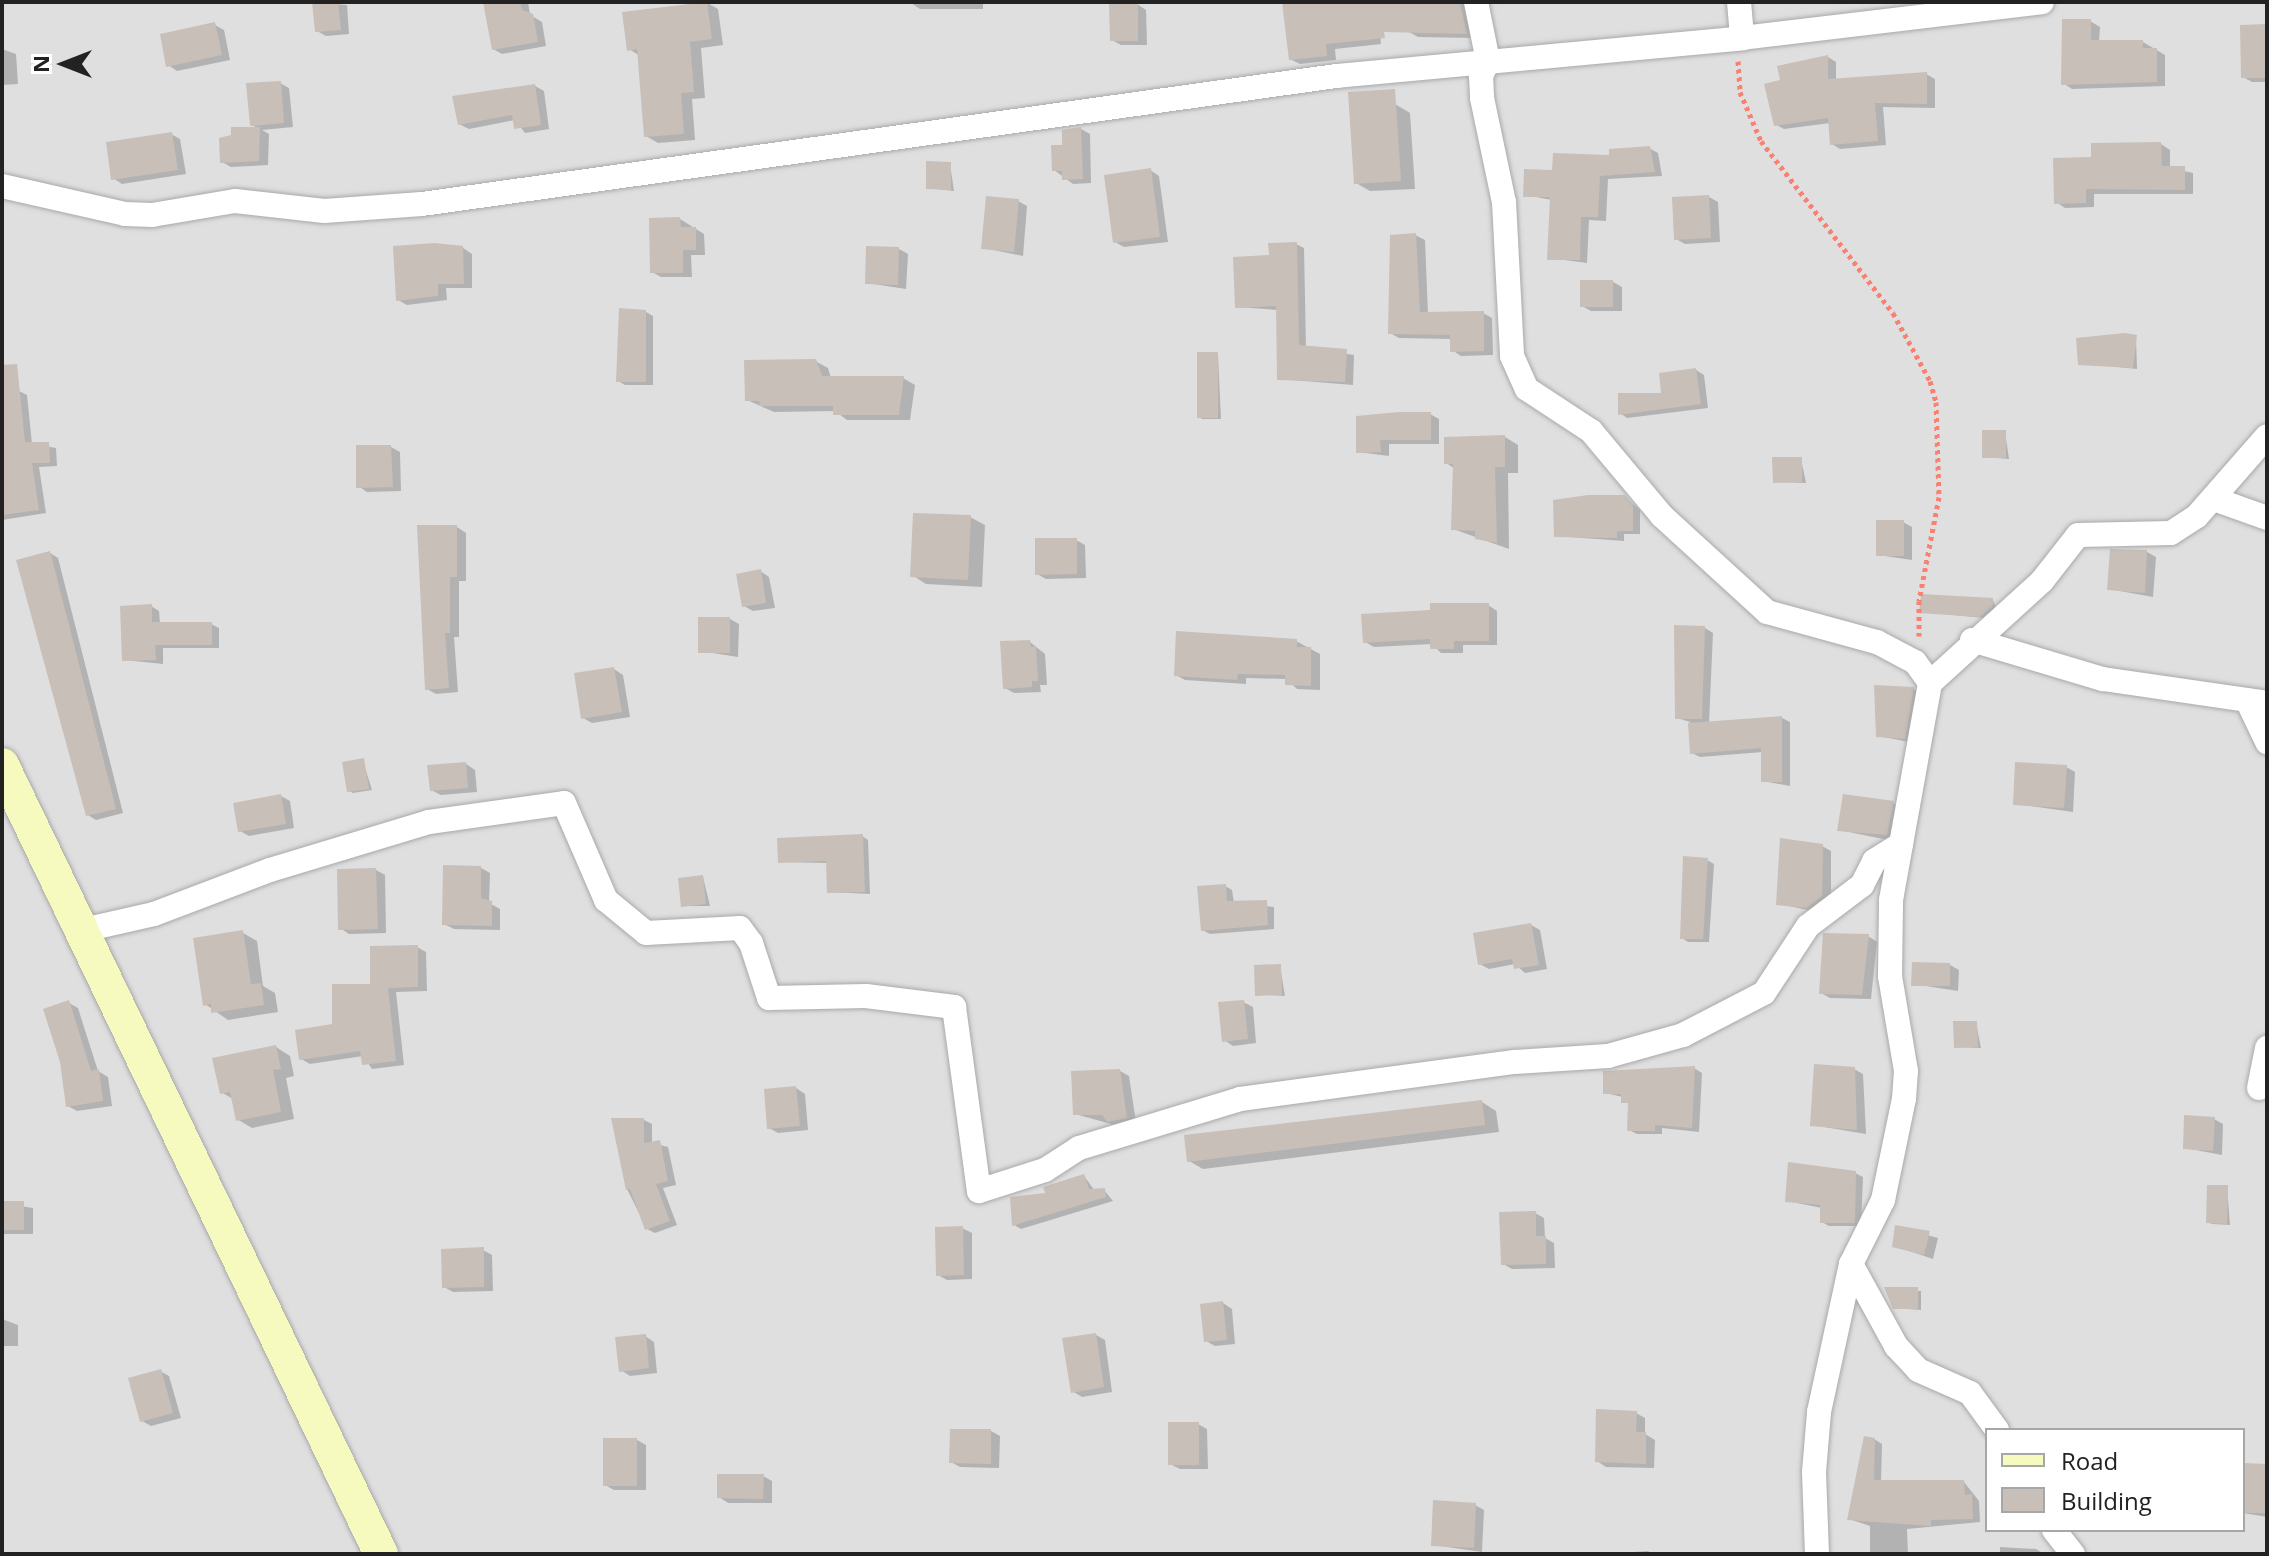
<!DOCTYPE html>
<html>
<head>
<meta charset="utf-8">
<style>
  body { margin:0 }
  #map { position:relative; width:2269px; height:1556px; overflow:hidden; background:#f2efe9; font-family:"Open Sans",sans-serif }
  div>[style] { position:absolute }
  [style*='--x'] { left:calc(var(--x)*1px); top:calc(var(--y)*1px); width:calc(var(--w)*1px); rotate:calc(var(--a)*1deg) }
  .residential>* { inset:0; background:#e0dfdf }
  .shadow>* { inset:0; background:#0003 }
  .building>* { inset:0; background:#c7bfb8 }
  .path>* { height:5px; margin-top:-2.5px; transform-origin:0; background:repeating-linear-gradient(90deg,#fa8072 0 4px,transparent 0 8px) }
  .roads { filter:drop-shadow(0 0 2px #a9a9a9) drop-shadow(0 0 2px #a9a9a9) }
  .street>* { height:24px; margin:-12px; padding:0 12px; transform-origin:12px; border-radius:12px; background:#fff }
  .secondary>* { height:34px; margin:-17px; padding:0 17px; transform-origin:17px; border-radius:17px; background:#f7fabf }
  span { translate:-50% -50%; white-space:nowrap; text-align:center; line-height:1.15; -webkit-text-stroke:7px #fff; paint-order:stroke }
  .frame { position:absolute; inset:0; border:4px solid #222; pointer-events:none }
  .legend { position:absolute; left:1985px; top:1428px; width:260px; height:104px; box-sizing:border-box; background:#fff; border:2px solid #a7a7a7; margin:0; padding:10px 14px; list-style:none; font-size:24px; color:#222 }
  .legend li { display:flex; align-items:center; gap:16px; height:40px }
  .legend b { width:40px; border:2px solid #a7a7a7 }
  .north { position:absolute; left:24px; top:24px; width:80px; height:80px; -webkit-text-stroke:6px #fff; paint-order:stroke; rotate:270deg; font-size:22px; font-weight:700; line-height:32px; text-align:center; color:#222 }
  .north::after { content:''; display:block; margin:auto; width:28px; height:36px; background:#222; clip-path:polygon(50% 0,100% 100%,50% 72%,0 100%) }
</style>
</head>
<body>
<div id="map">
  <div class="residential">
    <div style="clip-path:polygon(evenodd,2px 2px,2267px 2px,2267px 1554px,2px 1554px,2px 2px,1987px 1430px,2243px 1430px,2243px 1530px,1987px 1530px,1987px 1430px)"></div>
  </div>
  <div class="shadow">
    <div style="clip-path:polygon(314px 2px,347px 5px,349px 34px,326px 36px,317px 31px)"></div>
    <div style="clip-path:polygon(492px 2px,528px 2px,530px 15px,542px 22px,546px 46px,502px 54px,493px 49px)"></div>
    <div style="clip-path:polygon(706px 2px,718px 9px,723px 45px,701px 48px,705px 98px,692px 99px,695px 140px,658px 143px,646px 136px,640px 56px,629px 49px)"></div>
    <div style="clip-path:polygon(983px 2px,983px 9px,920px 9px,911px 3px)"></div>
    <div style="clip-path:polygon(1284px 2px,1377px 2px,1381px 44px,1335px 49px,1336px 60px,1300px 64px,1290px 59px)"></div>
    <div style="clip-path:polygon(1408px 2px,1474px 2px,1475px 38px,1418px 37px,1409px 32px)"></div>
    <div style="clip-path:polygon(1137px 4px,1146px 10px,1147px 45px,1121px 45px,1112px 40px)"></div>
    <div style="clip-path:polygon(2090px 21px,2100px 27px,2099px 42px,2143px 42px,2165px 55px,2165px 86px,2072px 89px,2063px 83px)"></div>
    <div style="clip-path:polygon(215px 25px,224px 30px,230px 60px,177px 71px,168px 65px)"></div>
    <div style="clip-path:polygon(2267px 26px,2267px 82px,2252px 82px,2243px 77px)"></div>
    <div style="clip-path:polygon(2px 49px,16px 54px,18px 84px,2px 85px)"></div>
    <div style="clip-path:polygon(1828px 57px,1836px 62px,1836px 81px,1926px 74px,1935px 79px,1935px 108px,1883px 107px,1886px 145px,1840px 149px,1832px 144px,1830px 123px,1784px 129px,1775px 124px,1782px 81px)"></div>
    <div style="clip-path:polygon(280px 83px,289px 88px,293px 127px,262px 130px,269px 134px,268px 165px,231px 167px,222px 162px,259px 129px,252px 125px)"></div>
    <div style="clip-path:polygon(535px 86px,544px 91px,549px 129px,525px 133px,515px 120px,469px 129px,459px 124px)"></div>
    <div style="clip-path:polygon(1395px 104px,1410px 113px,1415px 189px,1370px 191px,1356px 183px)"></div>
    <div style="clip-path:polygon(1081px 129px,1090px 134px,1091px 183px,1073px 184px,1054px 170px,1064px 147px)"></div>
    <div style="clip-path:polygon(171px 134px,180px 139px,186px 174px,122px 184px,113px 178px)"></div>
    <div style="clip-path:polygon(2161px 144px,2170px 150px,2170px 168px,2193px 173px,2193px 194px,2094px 194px,2094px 207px,2065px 208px,2056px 202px,2093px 159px)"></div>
    <div style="clip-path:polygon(1649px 148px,1658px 153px,1662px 176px,1608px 179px,1606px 221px,1589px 220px,1587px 263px,1549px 258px,1552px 200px,1525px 195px,1554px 172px)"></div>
    <div style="clip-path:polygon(950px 164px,954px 191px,928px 188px)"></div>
    <div style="clip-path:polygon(1150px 170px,1159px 176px,1168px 242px,1124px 247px,1115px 242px)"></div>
    <div style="clip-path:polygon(1709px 197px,1718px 202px,1720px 242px,1685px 244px,1676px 239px)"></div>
    <div style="clip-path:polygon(1018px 201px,1027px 206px,1023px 256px,983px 248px)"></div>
    <div style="clip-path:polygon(680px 219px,704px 234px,705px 255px,691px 255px,692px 277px,661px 277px,652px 272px)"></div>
    <div style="clip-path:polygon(1415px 235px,1425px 240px,1428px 314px,1483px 313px,1492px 318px,1493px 355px,1461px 356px,1452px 350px,1452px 339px,1399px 338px,1390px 333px)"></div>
    <div style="clip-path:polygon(1296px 244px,1304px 248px,1306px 348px,1354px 355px,1353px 385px,1279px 379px,1278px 310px,1237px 307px,1271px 257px)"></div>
    <div style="clip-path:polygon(463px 248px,472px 254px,472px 288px,446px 288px,447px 300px,407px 305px,398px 300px)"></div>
    <div style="clip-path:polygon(899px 249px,908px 254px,906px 289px,867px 283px)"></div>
    <div style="clip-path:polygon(1613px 282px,1622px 287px,1622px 311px,1591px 311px,1582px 306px)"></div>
    <div style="clip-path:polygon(646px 312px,653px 316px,653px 385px,625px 385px,618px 381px)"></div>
    <div style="clip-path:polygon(2136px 337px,2137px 369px,2080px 363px)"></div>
    <div style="clip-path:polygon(1218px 354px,1221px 419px,1202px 419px,1199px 417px)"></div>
    <div style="clip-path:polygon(815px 361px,828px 368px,831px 378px,903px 378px,915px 385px,910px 420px,847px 420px,835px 411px,774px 412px,747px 400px)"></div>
    <div style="clip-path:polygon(1696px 370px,1704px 375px,1708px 408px,1627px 418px,1620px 413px,1663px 395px)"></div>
    <div style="clip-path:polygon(19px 391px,27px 395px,32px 444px,56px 448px,57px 466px,39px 467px,46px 513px,2px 520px,2px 393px)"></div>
    <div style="clip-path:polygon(1430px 414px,1439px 419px,1439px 444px,1389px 444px,1389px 456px,1358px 452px,1358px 418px)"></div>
    <div style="clip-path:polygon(2005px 432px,2009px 459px,1984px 457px)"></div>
    <div style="clip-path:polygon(1505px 437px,1518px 445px,1518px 473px,1508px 473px,1509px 549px,1453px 529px,1454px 468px,1446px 463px)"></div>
    <div style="clip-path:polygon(391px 447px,400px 452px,401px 491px,367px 492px,358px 486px)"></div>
    <div style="clip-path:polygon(1801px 459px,1806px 483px,1775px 482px)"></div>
    <div style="clip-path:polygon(1625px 497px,1640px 510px,1640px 534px,1624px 534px,1624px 541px,1556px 536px)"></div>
    <div style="clip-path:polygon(970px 517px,985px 525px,982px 587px,926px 584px,912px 575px)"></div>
    <div style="clip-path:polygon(1903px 522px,1912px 527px,1912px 560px,1878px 555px)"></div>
    <div style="clip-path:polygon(457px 527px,466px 533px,466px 581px,459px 581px,459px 637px,454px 637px,458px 692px,436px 694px,427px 689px)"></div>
    <div style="clip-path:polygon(1076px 540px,1085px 545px,1086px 578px,1046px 579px,1037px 574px)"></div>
    <div style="clip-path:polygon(2147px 552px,2156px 557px,2153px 597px,2109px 589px)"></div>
    <div style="clip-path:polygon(50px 553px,58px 558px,123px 813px,96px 820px,88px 815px)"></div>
    <div style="clip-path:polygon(760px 571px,769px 577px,775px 608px,753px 611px,744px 606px)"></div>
    <div style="clip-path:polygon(1993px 600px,1996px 608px,1984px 618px,1921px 612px)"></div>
    <div style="clip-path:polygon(1488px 605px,1497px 611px,1497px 645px,1463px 645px,1463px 653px,1441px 653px,1432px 644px,1374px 647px,1365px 642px)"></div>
    <div style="clip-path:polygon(151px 606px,159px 611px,160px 624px,211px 624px,219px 628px,219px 648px,163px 648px,163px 664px,124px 660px)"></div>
    <div style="clip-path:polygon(730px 619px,739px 624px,738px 657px,700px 651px)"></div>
    <div style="clip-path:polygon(1705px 628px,1713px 633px,1709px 723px,1782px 718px,1790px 722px,1790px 786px,1763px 781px,1763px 752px,1700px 757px,1692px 753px,1690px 722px,1677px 718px)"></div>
    <div style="clip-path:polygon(1296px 641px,1320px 654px,1320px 690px,1297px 689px,1287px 679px,1246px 678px,1246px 684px,1185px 680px,1176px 675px)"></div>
    <div style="clip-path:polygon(1030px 642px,1045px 654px,1047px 685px,1040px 685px,1041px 692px,1014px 693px,1005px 688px)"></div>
    <div style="clip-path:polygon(614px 669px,623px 675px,630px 717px,592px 723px,583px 718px)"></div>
    <div style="clip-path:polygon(1914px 689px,1922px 694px,1914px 743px,1878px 736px)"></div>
    <div style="clip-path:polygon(363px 761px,372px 790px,353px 793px,349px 791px)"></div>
    <div style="clip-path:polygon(466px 764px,475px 770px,477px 792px,441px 795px,431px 790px)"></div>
    <div style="clip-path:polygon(2066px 767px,2075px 772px,2073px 812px,2015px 804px)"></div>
    <div style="clip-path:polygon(281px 796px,290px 801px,294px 828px,249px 836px,240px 831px)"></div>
    <div style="clip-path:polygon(1893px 803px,1902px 808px,1893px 841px,1839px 830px)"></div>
    <div style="clip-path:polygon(862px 836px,868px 840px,870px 894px,829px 892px,828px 863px,780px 862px)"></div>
    <div style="clip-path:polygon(1822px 846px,1831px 851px,1831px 901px,1817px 912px,1779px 904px)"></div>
    <div style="clip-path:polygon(1707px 860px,1714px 864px,1709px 942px,1688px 942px,1682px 938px)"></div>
    <div style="clip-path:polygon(481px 868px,490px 873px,489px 903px,500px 909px,500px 930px,454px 929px,444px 924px)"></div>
    <div style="clip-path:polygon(376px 870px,385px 875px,386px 933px,349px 934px,340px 928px)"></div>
    <div style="clip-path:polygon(703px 877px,710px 906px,683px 906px)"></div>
    <div style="clip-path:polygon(1225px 886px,1232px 890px,1234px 903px,1274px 907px,1274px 929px,1210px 934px,1202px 930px)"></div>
    <div style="clip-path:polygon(1531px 925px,1540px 930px,1547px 969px,1525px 973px,1515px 964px,1489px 969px,1480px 964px)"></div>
    <div style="clip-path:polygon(243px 933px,257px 941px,263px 986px,275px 993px,278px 1012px,228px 1020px,205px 1004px)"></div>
    <div style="clip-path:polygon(1868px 936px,1877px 942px,1871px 999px,1830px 998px,1821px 993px,1823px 937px)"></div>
    <div style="clip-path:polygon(417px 947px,426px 952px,427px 991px,396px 992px,404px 1065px,372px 1069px,363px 1056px,310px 1064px,301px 1059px)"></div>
    <div style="clip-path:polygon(1950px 965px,1959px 970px,1958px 991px,1913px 984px)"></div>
    <div style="clip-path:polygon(1280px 966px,1285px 996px,1257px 994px)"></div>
    <div style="clip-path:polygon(1243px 1002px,1253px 1007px,1256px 1043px,1233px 1046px,1224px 1040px)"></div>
    <div style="clip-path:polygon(69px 1003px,78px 1008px,98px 1071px,108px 1077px,112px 1106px,77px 1111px,68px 1106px)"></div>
    <div style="clip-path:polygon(1976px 1023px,1981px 1048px,1956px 1047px)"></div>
    <div style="clip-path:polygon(276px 1047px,290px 1056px,294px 1076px,286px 1078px,294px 1119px,252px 1128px,237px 1119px,233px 1099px,221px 1092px)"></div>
    <div style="clip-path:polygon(1694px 1068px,1702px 1073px,1699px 1132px,1662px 1128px,1662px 1134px,1637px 1134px,1629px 1130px,1630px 1106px,1623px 1097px,1605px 1093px)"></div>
    <div style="clip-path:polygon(1854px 1069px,1863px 1074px,1866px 1134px,1812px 1125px)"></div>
    <div style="clip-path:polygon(1120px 1071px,1129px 1076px,1136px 1122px,1118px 1126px,1075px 1114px)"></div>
    <div style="clip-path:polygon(796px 1088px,805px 1094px,808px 1130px,778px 1133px,769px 1128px)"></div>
    <div style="clip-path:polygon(1482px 1102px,1496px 1111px,1499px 1132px,1203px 1169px,1189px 1161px)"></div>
    <div style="clip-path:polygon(2214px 1119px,2223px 1124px,2222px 1155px,2185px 1148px)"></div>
    <div style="clip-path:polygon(644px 1120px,652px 1124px,652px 1143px,668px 1147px,676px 1185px,663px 1188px,677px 1225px,655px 1233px,647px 1229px,627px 1189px)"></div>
    <div style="clip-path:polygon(1855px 1173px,1863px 1177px,1861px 1226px,1829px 1226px,1822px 1222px,1822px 1208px,1787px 1201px)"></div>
    <div style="clip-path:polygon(1084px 1176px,1095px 1191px,1104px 1190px,1113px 1201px,1021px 1229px,1014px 1225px,1047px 1194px)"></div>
    <div style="clip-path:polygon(2227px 1187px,2230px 1225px,2212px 1224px,2208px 1222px)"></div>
    <div style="clip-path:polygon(2px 1203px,33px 1208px,33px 1234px,2px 1234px)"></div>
    <div style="clip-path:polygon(1535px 1213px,1544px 1218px,1545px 1238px,1554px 1243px,1555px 1268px,1512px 1269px,1503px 1264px)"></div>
    <div style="clip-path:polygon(1897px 1227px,1938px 1238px,1933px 1259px,1894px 1246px)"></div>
    <div style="clip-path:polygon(962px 1228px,972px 1233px,972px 1279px,947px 1280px,938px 1275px)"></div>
    <div style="clip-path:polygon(483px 1250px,492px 1255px,493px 1291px,453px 1292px,444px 1287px)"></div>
    <div style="clip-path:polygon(1886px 1289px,1921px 1291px,1921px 1310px,1894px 1308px)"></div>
    <div style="clip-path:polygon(1223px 1303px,1232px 1309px,1235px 1344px,1215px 1346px,1206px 1341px)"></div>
    <div style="clip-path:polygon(2px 1319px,18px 1325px,18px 1346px,2px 1346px)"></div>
    <div style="clip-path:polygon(1096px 1335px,1105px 1340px,1112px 1392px,1082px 1397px,1072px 1391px)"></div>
    <div style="clip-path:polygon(645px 1336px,654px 1342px,657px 1373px,630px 1376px,621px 1370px)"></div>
    <div style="clip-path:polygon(160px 1371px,169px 1376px,181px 1418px,151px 1426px,142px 1421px)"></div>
    <div style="clip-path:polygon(1636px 1413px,1645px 1418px,1645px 1434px,1655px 1440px,1654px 1468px,1606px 1467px,1597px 1461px)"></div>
    <div style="clip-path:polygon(1198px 1424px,1207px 1429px,1208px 1469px,1180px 1469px,1170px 1464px)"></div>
    <div style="clip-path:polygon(991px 1431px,1000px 1436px,999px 1468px,960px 1467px,951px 1462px)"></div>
    <div style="clip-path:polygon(1874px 1439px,1882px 1444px,1881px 1482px,1964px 1482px,1979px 1501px,1980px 1522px,1907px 1529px,1908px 1554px,1870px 1554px,1870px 1526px,1849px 1519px)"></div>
    <div style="clip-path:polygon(637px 1440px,646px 1445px,646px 1490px,614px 1490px,605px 1485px)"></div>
    <div style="clip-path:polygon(2243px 1465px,2267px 1466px,2267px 1517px,2243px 1513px)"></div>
    <div style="clip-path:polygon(763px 1476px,772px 1481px,772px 1503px,728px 1503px,719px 1497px)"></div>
    <div style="clip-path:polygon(1475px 1505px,1484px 1510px,1482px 1552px,1433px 1545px)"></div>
    <div style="clip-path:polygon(2000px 1547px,2036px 1549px,2044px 1554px,2000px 1554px)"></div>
    <div style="clip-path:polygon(1648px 1551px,1653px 1554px,1619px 1554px,1619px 1553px)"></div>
  </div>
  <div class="building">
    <div style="clip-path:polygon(312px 2px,338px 2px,341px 30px,315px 32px)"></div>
    <div style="clip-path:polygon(483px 2px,520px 2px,522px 10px,533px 14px,538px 42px,492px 50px)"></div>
    <div style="clip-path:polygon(707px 2px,712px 39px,690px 42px,694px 92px,681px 93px,684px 134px,644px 137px,637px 49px,627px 51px,622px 12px)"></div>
    <div style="clip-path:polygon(1138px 2px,1138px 41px,1110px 41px,1109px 3px)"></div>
    <div style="clip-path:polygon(1282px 2px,1460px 2px,1467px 34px,1384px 32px,1385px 38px,1326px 44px,1327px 56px,1289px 60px)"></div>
    <div style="clip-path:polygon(2062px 19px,2091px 19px,2091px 40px,2143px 40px,2143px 48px,2157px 48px,2157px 82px,2061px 85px)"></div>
    <div style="clip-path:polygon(215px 22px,222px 55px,166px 67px,160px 34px)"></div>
    <div style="clip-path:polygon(2267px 24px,2267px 78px,2241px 78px,2240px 25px)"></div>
    <div style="clip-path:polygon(1828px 55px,1828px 79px,1927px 72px,1927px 104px,1875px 103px,1878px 141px,1830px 145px,1828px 118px,1774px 126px,1764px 84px,1780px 80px,1777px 66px)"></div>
    <div style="clip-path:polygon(281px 81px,284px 123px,250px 126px,246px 83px)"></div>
    <div style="clip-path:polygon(535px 84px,541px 125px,514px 129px,512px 115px,458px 125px,452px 96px)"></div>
    <div style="clip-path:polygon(1395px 89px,1401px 181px,1354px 184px,1348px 92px)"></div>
    <div style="clip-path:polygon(231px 127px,260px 127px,259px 161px,220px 163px,219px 138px,231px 135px)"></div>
    <div style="clip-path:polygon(1081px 127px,1083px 179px,1062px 180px,1062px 171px,1052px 171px,1051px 145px,1062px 145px,1062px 130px)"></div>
    <div style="clip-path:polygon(172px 132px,178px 170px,111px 180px,106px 142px)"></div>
    <div style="clip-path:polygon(2161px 142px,2162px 166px,2185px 166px,2185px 190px,2086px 189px,2086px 203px,2054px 204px,2053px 158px,2091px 157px,2091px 143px)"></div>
    <div style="clip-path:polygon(1650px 146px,1655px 172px,1600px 176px,1598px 217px,1581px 217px,1580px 260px,1547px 260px,1550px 197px,1523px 197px,1524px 169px,1552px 170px,1553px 153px,1609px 155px,1609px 149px)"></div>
    <div style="clip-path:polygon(926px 161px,951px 162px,951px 190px,926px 189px)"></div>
    <div style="clip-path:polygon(1151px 168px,1160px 237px,1113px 243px,1104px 175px)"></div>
    <div style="clip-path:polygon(1709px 195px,1711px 238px,1674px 240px,1672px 197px)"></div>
    <div style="clip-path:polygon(986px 196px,1019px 199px,1014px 252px,981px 249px)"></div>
    <div style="clip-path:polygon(680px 217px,681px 227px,696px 227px,696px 250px,683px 250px,683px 273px,650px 273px,649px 218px)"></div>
    <div style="clip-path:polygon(1416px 233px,1420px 312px,1484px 311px,1484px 351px,1450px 352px,1450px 335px,1388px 334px,1390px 235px)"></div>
    <div style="clip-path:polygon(1297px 242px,1299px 345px,1347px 349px,1345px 382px,1277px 380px,1276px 306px,1235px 308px,1233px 257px,1269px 255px,1268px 243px)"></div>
    <div style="clip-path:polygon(435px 243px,463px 246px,464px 284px,438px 284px,438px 296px,396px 301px,393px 246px)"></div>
    <div style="clip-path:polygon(866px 246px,899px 247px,898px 285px,865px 284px)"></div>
    <div style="clip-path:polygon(1580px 280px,1613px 280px,1613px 307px,1580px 307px)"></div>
    <div style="clip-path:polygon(619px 308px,646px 310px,646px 382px,616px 382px)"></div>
    <div style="clip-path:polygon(2125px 333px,2137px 335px,2133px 368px,2078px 365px,2076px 338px)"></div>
    <div style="clip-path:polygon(1197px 352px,1218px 352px,1218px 418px,1197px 418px)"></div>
    <div style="clip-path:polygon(816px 359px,822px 376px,904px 376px,899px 415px,833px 415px,833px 406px,760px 406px,759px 401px,745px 401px,744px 360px)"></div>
    <div style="clip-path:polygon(17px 364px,25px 442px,49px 442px,50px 463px,32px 463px,39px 510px,2px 515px,2px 365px)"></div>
    <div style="clip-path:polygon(1696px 368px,1701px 404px,1618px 415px,1618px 393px,1661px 393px,1659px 373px)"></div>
    <div style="clip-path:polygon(1399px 412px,1431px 412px,1431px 440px,1380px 440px,1381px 452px,1356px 453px,1356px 416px)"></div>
    <div style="clip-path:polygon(1982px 430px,2006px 430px,2006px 458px,1982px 458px)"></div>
    <div style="clip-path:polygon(1505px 435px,1505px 467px,1495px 467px,1497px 543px,1475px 539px,1475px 531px,1451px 530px,1453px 464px,1444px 464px,1444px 437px)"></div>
    <div style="clip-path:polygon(356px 445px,391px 445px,393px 487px,356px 488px)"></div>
    <div style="clip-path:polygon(1772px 457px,1802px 457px,1802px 482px,1773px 483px)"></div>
    <div style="clip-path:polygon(1588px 495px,1625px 495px,1633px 504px,1633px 531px,1617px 531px,1617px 538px,1554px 537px,1553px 500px)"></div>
    <div style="clip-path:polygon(913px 513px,971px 515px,968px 580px,910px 577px)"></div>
    <div style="clip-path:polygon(1876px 520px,1904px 520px,1904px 556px,1876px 556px)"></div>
    <div style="clip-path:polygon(417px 525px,457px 525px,457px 577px,450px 577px,450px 633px,445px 633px,449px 688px,425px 690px)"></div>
    <div style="clip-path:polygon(1035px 538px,1077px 538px,1077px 574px,1035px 575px)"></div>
    <div style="clip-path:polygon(2110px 549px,2147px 550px,2145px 593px,2107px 590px)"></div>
    <div style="clip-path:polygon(50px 551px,116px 809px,86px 816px,16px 560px)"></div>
    <div style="clip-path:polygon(761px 569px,766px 603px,742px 607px,736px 574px)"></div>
    <div style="clip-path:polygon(1921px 594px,1993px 598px,1993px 606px,1980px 617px,1919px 613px)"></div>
    <div style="clip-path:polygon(1430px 603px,1489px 603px,1489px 641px,1454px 641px,1454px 649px,1430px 649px,1430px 639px,1363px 643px,1361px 614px,1430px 610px)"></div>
    <div style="clip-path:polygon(152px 604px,152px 622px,212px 622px,212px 645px,155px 645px,156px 660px,122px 661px,120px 606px)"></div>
    <div style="clip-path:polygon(698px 617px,730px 617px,730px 653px,698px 653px)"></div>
    <div style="clip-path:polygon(1674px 625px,1705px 626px,1702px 719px,1675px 719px)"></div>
    <div style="clip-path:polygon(1176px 631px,1297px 639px,1297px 647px,1311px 647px,1311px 686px,1285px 685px,1285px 675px,1238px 674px,1237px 680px,1174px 676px)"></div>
    <div style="clip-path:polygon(1030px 640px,1031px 647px,1036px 646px,1038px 681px,1032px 681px,1032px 687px,1003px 689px,1000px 641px)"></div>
    <div style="clip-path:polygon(614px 667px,622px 712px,581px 719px,574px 673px)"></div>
    <div style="clip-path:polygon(1874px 685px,1914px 687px,1905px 739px,1876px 737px)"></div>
    <div style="clip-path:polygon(1782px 716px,1782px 782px,1761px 782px,1761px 748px,1690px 754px,1688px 723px)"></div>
    <div style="clip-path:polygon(364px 758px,369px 789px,347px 792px,342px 762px)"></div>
    <div style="clip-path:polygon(466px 762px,468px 788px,430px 791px,427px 765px)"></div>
    <div style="clip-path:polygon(2015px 762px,2067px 765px,2064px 808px,2013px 805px)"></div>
    <div style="clip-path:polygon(281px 794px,286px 824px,238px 832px,233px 803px)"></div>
    <div style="clip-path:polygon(1843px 794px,1894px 801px,1887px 835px,1837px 831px)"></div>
    <div style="clip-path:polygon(863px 834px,865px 892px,827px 893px,826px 861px,778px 863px,777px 838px)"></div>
    <div style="clip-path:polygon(1780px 838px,1823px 844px,1822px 896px,1807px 908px,1776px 905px)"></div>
    <div style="clip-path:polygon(1683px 856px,1708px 858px,1703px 939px,1680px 939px)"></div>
    <div style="clip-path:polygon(443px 865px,481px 866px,481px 898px,492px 901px,492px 926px,442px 925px)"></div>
    <div style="clip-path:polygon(376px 868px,378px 929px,338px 930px,337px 869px)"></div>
    <div style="clip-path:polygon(703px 875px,706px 904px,681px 907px,678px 878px)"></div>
    <div style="clip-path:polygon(1226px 884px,1227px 901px,1267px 900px,1268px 925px,1201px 931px,1197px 886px)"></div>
    <div style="clip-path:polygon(1531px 923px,1539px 965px,1514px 969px,1512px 959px,1478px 965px,1473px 933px)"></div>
    <div style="clip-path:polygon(243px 930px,251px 984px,261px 983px,264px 1005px,211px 1013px,211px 1004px,203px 1006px,193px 938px)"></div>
    <div style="clip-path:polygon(1823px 933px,1869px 934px,1862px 995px,1819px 994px)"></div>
    <div style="clip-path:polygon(418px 945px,418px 987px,388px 988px,396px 1061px,362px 1065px,360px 1051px,299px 1060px,295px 1030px,332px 1024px,332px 984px,370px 984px,370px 946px)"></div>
    <div style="clip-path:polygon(1912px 962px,1950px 963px,1950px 986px,1911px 986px)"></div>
    <div style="clip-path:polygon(1281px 964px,1282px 995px,1255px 996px,1254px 965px)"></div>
    <div style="clip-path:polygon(69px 1000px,91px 1071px,99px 1069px,103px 1101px,66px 1107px,60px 1062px,43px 1009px)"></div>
    <div style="clip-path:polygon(1244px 1000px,1248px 1039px,1222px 1042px,1218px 1002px)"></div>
    <div style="clip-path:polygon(1953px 1021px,1977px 1021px,1978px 1047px,1954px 1048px)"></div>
    <div style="clip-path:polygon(276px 1045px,281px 1069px,273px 1070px,281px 1112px,236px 1121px,230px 1092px,220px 1094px,212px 1058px)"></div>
    <div style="clip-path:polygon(1814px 1064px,1855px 1067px,1857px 1130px,1810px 1126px)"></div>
    <div style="clip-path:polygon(1695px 1066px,1692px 1128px,1655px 1125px,1655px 1131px,1627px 1131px,1628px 1103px,1621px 1103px,1621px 1094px,1603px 1094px,1603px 1071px)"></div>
    <div style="clip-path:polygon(1120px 1069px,1127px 1118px,1107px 1122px,1102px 1115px,1073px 1115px,1071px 1071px)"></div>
    <div style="clip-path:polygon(796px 1086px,800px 1126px,767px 1129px,764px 1089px)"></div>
    <div style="clip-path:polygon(1482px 1100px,1485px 1125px,1187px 1162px,1184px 1135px)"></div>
    <div style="clip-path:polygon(2184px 1115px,2215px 1117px,2213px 1151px,2183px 1149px)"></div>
    <div style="clip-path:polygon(611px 1118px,644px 1118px,644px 1143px,660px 1140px,668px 1181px,656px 1184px,670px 1221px,645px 1230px,630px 1189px,626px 1190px)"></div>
    <div style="clip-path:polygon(1788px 1162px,1856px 1171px,1855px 1223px,1820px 1223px,1820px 1205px,1785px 1202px)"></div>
    <div style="clip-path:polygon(1084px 1174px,1089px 1189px,1105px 1188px,1106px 1197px,1012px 1226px,1010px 1197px,1045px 1193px,1043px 1187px)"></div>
    <div style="clip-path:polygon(2207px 1185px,2228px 1185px,2227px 1224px,2206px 1223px)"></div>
    <div style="clip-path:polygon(2px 1201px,24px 1201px,24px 1230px,2px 1230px)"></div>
    <div style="clip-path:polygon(1536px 1211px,1536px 1236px,1546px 1236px,1546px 1264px,1501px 1265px,1499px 1212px)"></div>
    <div style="clip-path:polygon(1895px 1225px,1930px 1231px,1924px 1255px,1892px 1247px)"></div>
    <div style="clip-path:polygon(963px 1226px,964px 1275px,936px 1276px,935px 1227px)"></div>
    <div style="clip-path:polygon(484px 1247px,484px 1287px,442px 1288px,441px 1249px)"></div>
    <div style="clip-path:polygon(1884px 1287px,1918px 1287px,1918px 1309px,1893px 1309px)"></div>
    <div style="clip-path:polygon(1223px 1301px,1227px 1340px,1204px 1342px,1200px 1304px)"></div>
    <div style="clip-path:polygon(1096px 1333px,1104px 1387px,1071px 1393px,1062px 1338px)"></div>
    <div style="clip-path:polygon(646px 1334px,649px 1368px,619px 1372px,615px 1337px)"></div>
    <div style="clip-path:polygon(161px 1369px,173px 1413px,140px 1422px,128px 1378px)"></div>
    <div style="clip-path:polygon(1596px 1409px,1637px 1411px,1636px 1432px,1646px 1432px,1646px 1464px,1595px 1462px)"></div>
    <div style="clip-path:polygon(1168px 1422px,1199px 1422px,1199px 1465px,1168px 1465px)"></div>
    <div style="clip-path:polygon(950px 1429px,991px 1429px,991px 1464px,949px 1463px)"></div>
    <div style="clip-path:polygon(1864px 1436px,1875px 1438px,1874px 1480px,1964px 1480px,1965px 1495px,1972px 1494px,1973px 1519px,1931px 1520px,1931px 1526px,1847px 1520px)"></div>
    <div style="clip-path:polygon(603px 1438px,637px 1438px,637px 1486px,603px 1486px)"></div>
    <div style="clip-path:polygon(2243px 1463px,2267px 1464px,2267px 1513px,2243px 1513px)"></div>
    <div style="clip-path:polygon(717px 1474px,764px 1474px,763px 1499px,717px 1498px)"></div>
    <div style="clip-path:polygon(1433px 1500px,1476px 1503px,1474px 1548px,1431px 1546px)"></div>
  </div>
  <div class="path">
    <div style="--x:1738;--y:61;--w:31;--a:86"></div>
    <div style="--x:1740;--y:92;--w:53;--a:66.8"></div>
    <div style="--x:1761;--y:141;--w:217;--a:52.5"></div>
    <div style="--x:1893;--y:313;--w:77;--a:61.4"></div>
    <div style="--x:1930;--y:381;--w:22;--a:74"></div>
    <div style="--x:1936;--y:402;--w:95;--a:88.2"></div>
    <div style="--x:1939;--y:497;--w:106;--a:100.9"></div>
    <div style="--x:1919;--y:601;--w:35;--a:90"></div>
  </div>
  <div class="roads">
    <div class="street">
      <div style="--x:1476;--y:2;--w:60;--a:78.5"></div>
      <div style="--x:1488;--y:61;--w:17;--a:115"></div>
      <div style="--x:1481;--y:76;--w:22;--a:87"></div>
      <div style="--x:1482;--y:98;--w:106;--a:78.1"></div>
      <div style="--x:1504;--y:202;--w:154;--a:87"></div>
      <div style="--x:1512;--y:356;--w:36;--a:66"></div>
      <div style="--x:1527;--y:389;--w:77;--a:33.3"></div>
      <div style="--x:1591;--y:431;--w:111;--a:50.1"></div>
      <div style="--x:1662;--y:516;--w:142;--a:42.4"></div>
      <div style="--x:1767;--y:612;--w:114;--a:15.3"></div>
      <div style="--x:1877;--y:642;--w:43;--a:27.8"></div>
      <div style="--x:1915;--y:662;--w:26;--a:54"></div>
      <div style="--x:1739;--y:2;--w:36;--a:85"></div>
      <div style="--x:2;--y:186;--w:126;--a:12.8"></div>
      <div style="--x:125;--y:214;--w:27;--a:2"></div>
      <div style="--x:152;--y:215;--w:84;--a:-9.6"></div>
      <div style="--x:235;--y:201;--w:90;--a:6.4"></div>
      <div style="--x:324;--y:211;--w:98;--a:-4.1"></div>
      <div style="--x:422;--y:204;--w:923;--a:-7.97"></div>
      <div style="--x:1336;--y:76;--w:408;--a:-5.3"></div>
      <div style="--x:1742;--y:38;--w:302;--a:-6.8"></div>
      <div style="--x:2214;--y:499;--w:56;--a:19.7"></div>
      <div style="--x:1972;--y:640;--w:137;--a:16.6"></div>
      <div style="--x:2103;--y:679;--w:166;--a:8.3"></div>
      <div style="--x:2247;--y:700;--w:47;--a:64.5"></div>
      <div style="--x:79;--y:931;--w:77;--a:-12.8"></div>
      <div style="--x:154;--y:914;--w:124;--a:-20.8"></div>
      <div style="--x:270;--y:870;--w:166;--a:-16.8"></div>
      <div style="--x:429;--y:822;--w:136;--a:-8"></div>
      <div style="--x:564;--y:803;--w:106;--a:66.6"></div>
      <div style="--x:606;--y:900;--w:52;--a:39.5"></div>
      <div style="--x:646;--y:933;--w:94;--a:-3"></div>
      <div style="--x:740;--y:928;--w:19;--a:54"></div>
      <div style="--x:751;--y:943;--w:58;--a:71.9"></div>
      <div style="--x:769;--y:998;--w:97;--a:-1.2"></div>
      <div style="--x:866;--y:996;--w:89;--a:7.1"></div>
      <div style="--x:954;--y:1007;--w:186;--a:82.3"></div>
      <div style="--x:979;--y:1191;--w:69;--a:-17.7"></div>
      <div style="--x:1045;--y:1170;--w:40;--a:-32.9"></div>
      <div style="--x:1079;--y:1148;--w:168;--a:-16.9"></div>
      <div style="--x:1240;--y:1099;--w:277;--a:-7.7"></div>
      <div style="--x:1515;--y:1062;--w:93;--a:-3.7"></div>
      <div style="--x:1608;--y:1056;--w:78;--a:-15.6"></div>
      <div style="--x:1683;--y:1035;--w:91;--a:-27.4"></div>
      <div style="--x:1764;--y:993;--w:80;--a:-56.7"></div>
      <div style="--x:1808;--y:926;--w:68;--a:-37.2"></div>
      <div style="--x:1862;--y:885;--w:27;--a:-63"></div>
      <div style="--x:1874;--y:861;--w:32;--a:-32"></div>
      <div style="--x:2259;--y:1088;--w:41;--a:-78.7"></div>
      <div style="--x:1851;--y:1264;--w:94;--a:61.2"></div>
      <div style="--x:1896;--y:1346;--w:33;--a:47"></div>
      <div style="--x:1918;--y:1370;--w:57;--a:23.9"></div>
      <div style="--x:1970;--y:1393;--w:46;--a:53.9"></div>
      <div style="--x:2054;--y:1530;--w:31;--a:52"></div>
      <div style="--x:1817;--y:1554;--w:82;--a:-92.1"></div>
      <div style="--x:1814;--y:1472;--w:60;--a:-85.2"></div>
      <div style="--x:1819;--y:1412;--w:151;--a:-77.8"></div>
      <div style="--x:1851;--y:1264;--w:72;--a:-63.4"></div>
      <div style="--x:1883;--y:1200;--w:103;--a:-78.3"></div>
      <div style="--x:1904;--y:1099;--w:28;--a:-86"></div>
      <div style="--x:1906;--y:1071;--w:96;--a:-99.6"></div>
      <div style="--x:1890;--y:976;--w:76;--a:-89.2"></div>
      <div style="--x:1891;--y:900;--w:220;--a:-79.8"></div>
      <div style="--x:1930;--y:683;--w:151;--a:-42.3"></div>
      <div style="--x:2042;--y:581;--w:58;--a:-52"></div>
      <div style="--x:2078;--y:535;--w:93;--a:-1.2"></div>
      <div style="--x:2171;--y:533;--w:31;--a:-33"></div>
      <div style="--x:2197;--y:516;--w:106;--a:-48.8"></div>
    </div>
    <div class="secondary">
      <div style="--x:2;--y:765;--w:875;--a:64.34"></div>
    </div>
  </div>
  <div class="frame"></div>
  <ul class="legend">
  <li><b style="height:10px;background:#f7fabf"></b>Road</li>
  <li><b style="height:22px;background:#c7bfb8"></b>Building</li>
  </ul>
  <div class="north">N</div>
</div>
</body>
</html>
